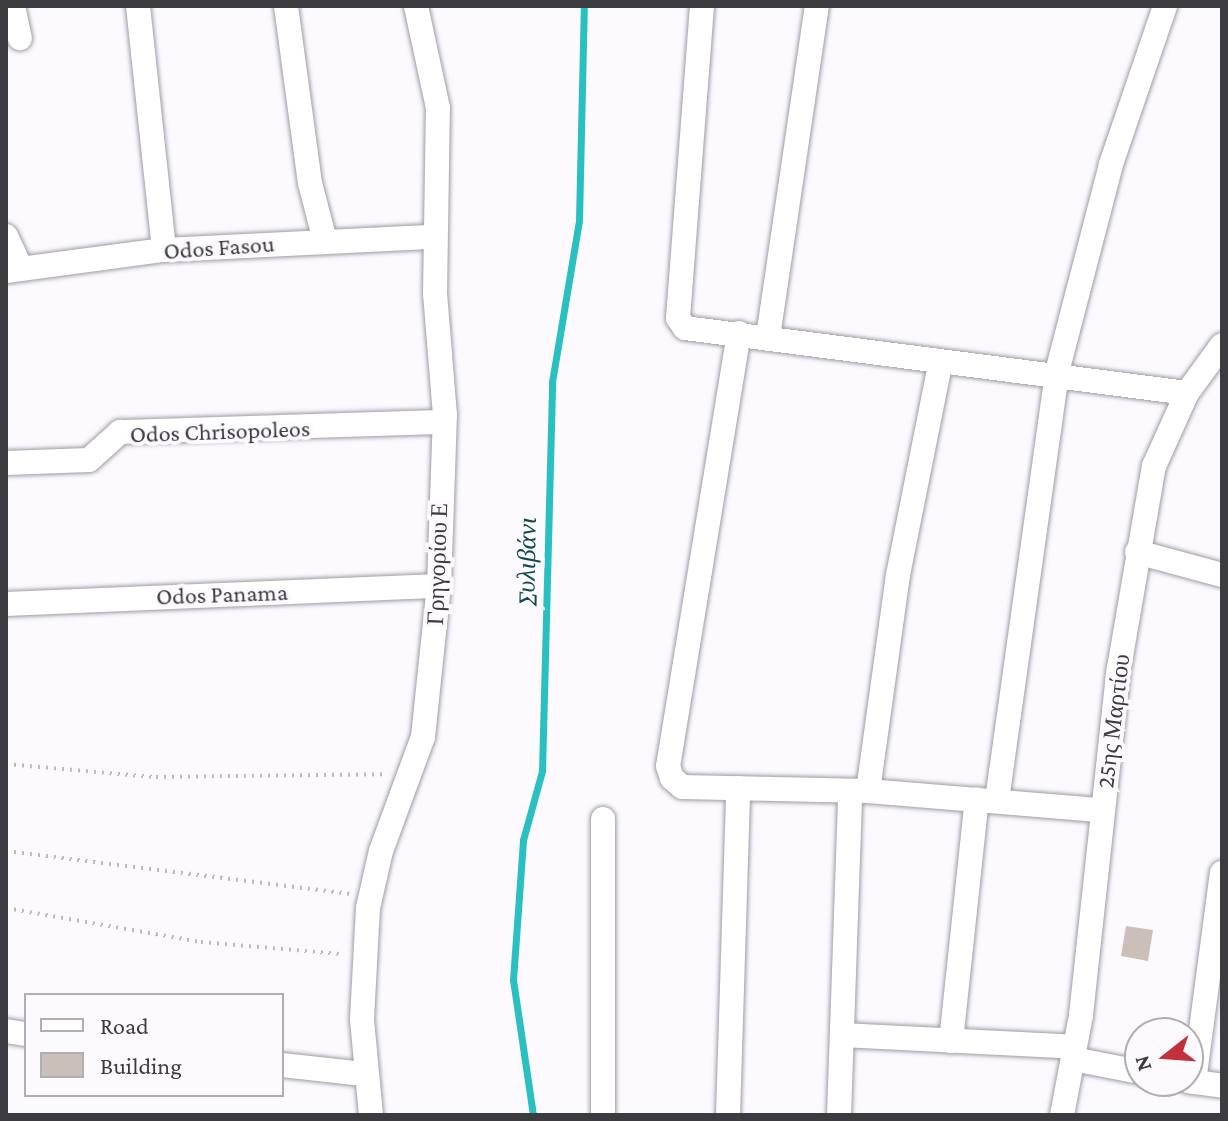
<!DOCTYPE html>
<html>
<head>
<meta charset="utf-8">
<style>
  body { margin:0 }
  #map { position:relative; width:1228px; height:1121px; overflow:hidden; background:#fcfaff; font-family:"Crimson Pro",serif }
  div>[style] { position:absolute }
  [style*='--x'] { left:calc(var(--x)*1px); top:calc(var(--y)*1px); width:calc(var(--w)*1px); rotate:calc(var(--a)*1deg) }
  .stream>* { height:7px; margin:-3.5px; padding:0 3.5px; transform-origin:3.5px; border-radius:3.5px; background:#2ac0c1 }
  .building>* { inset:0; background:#cbc0b9 }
  .path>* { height:4px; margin-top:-2px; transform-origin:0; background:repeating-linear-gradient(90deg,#bcbbbf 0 2px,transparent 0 8px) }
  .roads { filter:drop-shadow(0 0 2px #9f9ba6) drop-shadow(0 0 2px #9f9ba6) }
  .minor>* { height:24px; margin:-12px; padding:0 12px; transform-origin:12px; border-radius:12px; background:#fff }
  span { translate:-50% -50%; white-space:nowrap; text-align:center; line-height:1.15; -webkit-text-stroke:8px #fcfaff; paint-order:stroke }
  .street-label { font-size:24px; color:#3c3b3f }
  .water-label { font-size:26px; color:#0f4c4d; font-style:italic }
  .frame { position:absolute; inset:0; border:8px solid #3c3b3f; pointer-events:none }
  .legend { position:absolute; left:24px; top:993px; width:260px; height:104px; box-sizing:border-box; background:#fcfaff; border:2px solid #afaeb2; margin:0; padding:10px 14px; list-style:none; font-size:24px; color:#3c3b3f }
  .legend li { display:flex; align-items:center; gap:16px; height:40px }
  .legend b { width:40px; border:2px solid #afaeb2 }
  .north { position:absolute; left:1124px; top:1017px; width:80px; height:80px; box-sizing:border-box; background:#fcfaff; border:2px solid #afaeb2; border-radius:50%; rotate:253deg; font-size:22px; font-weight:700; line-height:32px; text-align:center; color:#3c3b3f }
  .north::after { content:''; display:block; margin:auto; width:28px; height:36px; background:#c2323d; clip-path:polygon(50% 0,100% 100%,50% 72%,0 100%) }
</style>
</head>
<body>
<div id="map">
  <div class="stream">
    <div style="--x:533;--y:1115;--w:136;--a:-98.4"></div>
    <div style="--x:513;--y:980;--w:140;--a:-85.9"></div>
    <div style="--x:523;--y:840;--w:72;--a:-74.6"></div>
    <div style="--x:542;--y:771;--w:389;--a:-88.5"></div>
    <div style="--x:552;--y:382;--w:164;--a:-80.5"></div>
    <div style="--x:579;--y:220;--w:214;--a:-88.7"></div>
  </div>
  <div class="building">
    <div style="clip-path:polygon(1126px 926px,1153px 930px,1148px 961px,1121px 956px)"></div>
  </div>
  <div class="path">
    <div style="--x:6;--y:764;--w:151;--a:5"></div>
    <div style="--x:156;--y:777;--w:231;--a:-0.7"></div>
    <div style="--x:6;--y:851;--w:346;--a:7.1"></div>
    <div style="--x:6;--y:908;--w:198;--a:9.9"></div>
    <div style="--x:201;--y:942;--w:142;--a:4.9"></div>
  </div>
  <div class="roads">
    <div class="minor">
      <div style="--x:13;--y:6;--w:33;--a:78"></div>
      <div style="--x:138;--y:6;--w:245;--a:83.9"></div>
      <div style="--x:286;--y:6;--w:179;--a:82.3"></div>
      <div style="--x:310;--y:183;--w:60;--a:75.5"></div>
      <div style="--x:702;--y:6;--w:313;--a:94.4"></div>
      <div style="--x:678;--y:318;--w:12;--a:55"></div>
      <div style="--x:685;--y:328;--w:506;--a:7.38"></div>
      <div style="--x:6;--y:236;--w:35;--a:65"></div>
      <div style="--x:6;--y:271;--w:159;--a:-7.6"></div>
      <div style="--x:164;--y:250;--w:270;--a:-2.8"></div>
      <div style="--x:739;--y:333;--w:439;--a:99.3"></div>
      <div style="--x:668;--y:766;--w:13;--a:72"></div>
      <div style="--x:672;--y:778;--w:13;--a:42"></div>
      <div style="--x:682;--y:787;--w:186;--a:1.2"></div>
      <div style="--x:868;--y:791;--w:234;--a:4.7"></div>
      <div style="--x:768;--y:337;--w:335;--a:-81.6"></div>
      <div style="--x:6;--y:463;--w:83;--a:-2.1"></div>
      <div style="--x:89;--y:460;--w:42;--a:-42.1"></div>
      <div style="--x:120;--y:432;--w:324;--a:-1.8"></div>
      <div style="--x:1137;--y:552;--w:88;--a:15.1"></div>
      <div style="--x:6;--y:604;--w:433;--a:-2.4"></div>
      <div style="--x:868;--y:791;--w:218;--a:-82.1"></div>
      <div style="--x:898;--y:575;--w:215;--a:-78.7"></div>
      <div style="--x:997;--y:800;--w:432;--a:-82"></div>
      <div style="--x:1057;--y:372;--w:215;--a:-75.4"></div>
      <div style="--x:1111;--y:164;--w:167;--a:-71.1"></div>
      <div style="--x:6;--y:1031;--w:20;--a:9"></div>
      <div style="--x:842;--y:1035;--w:233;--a:2.9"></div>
      <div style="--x:951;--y:1041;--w:243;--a:-83.9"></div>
      <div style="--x:1073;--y:1059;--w:68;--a:11"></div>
      <div style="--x:282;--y:1065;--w:82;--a:6.3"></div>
      <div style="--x:1188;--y:1081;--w:34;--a:8"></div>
      <div style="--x:1194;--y:1082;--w:211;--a:-82.4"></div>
      <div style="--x:371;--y:1115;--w:96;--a:-95.4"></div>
      <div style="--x:362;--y:1019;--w:111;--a:-86.9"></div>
      <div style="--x:368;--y:908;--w:58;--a:-77.2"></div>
      <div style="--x:381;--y:851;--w:121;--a:-69.8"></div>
      <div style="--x:423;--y:737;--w:152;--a:-84"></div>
      <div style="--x:439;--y:586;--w:171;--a:-88"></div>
      <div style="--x:445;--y:415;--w:121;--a:-94.7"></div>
      <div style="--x:435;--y:294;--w:186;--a:-89.1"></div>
      <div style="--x:438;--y:108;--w:104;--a:-102.2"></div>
      <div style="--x:603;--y:1115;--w:296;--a:-90"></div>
      <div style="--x:728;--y:1115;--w:327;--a:-88.2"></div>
      <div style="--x:839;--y:1115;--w:323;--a:-88"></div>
      <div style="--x:1062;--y:1115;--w:102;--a:-79.2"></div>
      <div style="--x:1081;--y:1015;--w:349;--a:-83.8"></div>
      <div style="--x:1119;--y:668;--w:205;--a:-80.2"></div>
      <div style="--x:1154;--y:466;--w:80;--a:-65.7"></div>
      <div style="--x:1187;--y:393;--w:59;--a:-53.9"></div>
    </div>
  </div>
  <div class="street-label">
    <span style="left:219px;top:247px;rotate:-4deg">Odos Fasou</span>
    <span style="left:220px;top:431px;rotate:-2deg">Odos Chrisopoleos</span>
    <span style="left:437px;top:564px;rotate:-88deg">Γρηγορίου Ε</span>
    <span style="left:222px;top:594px;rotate:-2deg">Odos Panama</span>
    <span style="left:1113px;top:721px;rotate:-83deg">25ης Μαρτίου</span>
  </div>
  <div class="water-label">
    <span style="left:527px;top:561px;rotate:-89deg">Συλιβάνι</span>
  </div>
  <div class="frame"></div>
  <ul class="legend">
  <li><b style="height:10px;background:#fff"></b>Road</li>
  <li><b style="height:22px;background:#cbc0b9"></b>Building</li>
  </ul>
  <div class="north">N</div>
</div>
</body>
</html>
